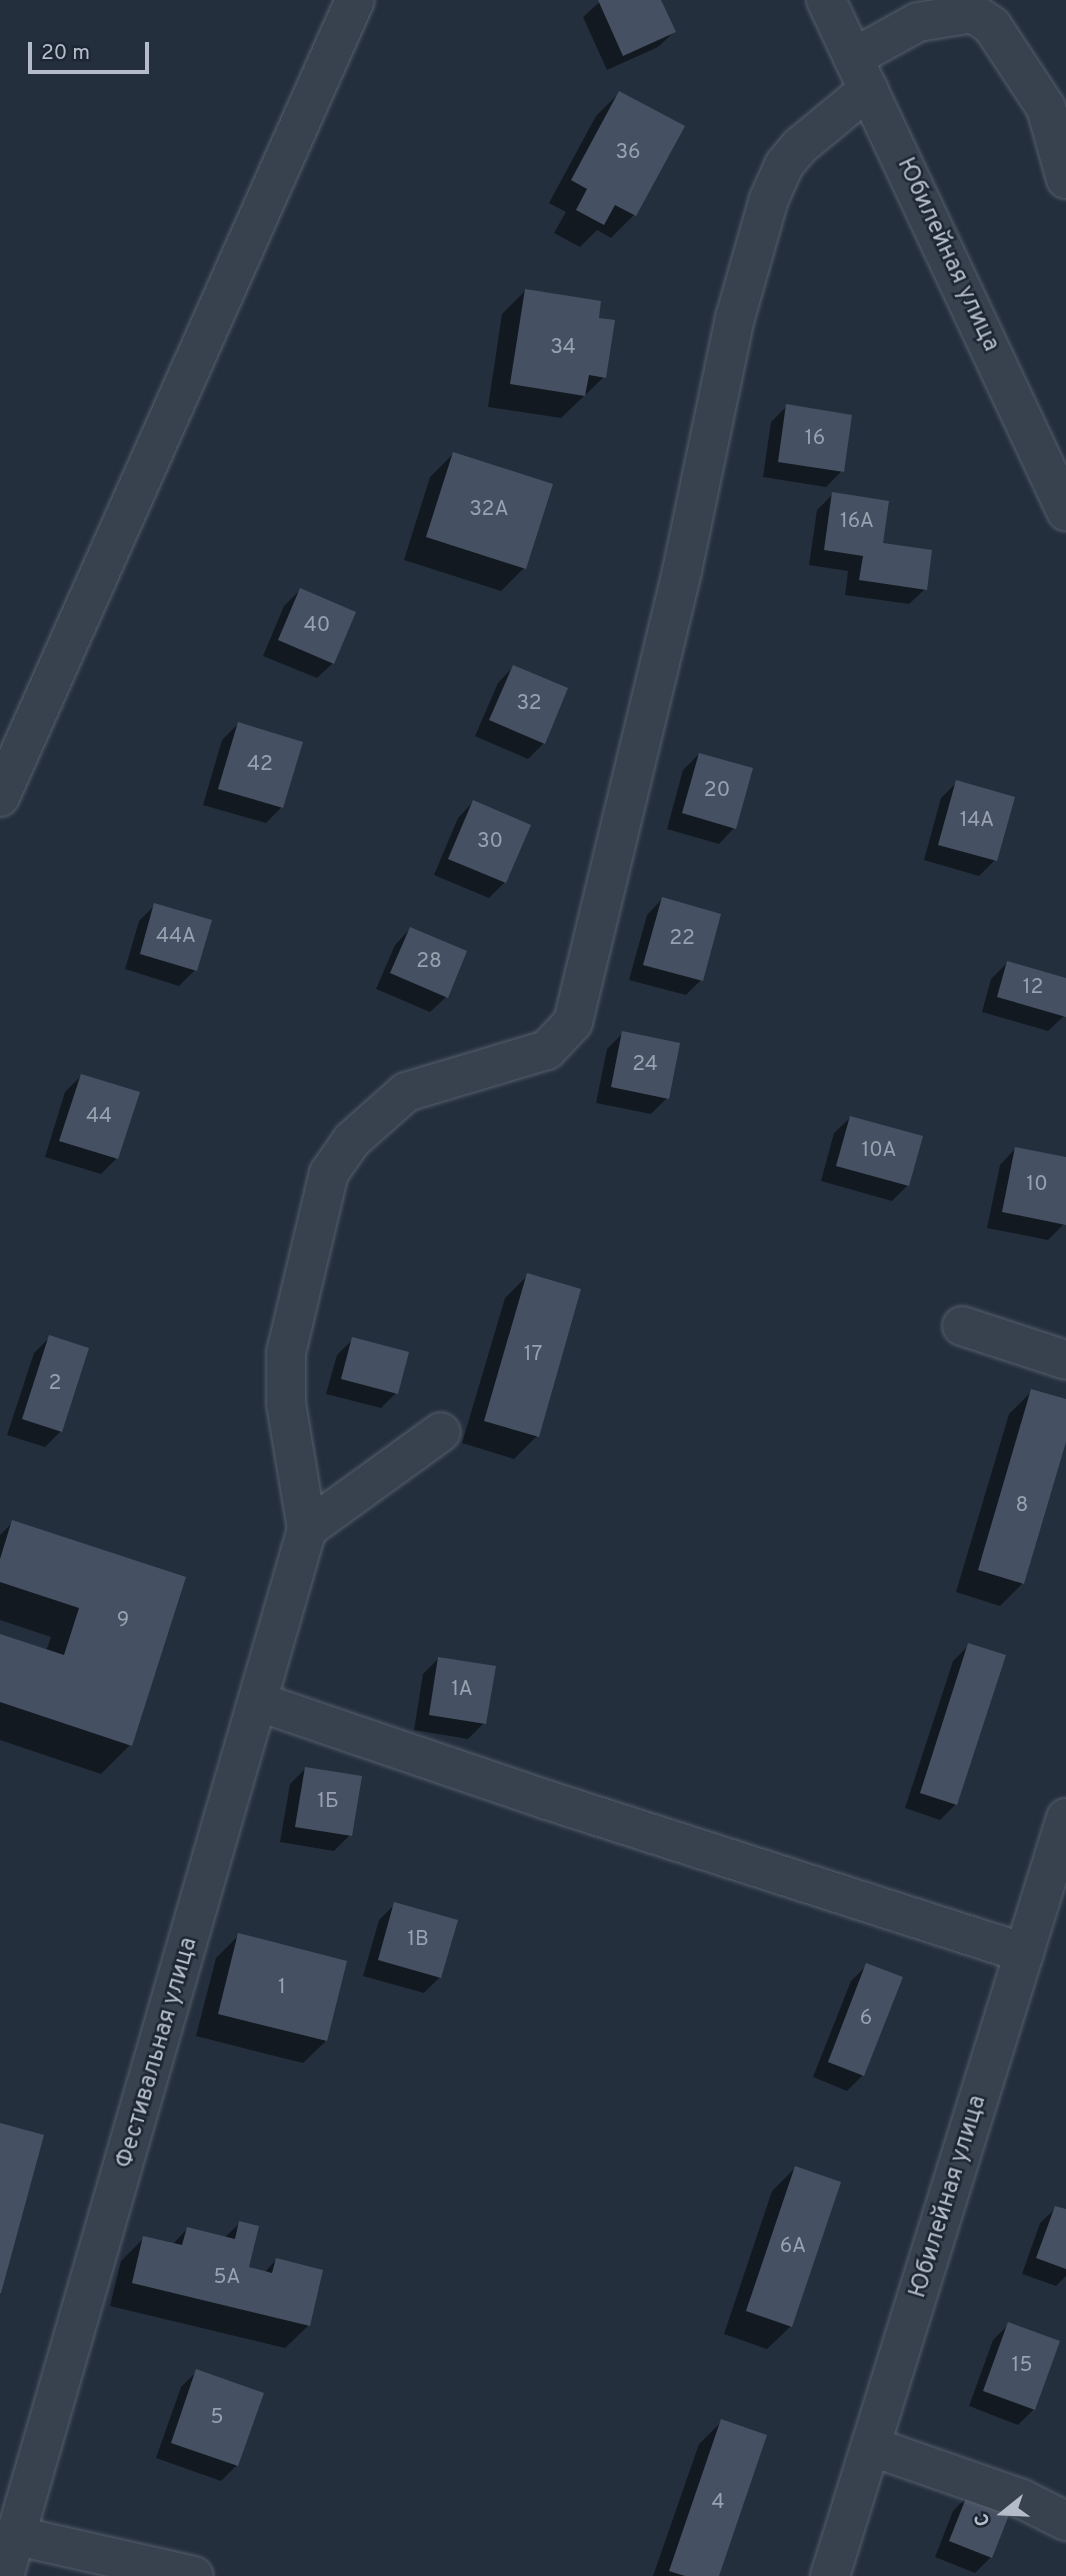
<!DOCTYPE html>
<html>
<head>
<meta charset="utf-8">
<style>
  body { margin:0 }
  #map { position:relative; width:1066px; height:2576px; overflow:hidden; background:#242f3e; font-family:Overpass,sans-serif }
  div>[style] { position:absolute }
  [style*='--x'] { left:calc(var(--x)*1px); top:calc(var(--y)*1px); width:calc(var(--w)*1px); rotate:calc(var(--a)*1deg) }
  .shadow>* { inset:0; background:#0007 }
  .building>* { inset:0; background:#455162 }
  .roads { filter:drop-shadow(0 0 2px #565f6c) drop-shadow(0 0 2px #565f6c) }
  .minor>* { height:38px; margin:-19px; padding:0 19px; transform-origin:19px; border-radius:19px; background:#38414e }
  span { translate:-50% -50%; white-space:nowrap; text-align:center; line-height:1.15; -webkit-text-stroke:5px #1d2633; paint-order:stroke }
  .number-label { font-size:21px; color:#98a1af }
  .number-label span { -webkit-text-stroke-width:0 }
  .street-label { font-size:24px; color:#b4bcc9 }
  .north { position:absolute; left:968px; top:2478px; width:70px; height:70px; -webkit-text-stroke:5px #1d2633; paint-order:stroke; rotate:252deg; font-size:19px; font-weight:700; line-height:28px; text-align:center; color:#b4bcc9 }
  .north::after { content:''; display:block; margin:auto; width:24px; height:32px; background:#b4bcc9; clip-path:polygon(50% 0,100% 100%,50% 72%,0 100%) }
  .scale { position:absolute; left:28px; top:42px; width:121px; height:32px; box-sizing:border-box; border:4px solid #b4bcc9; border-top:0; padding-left:9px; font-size:21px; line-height:24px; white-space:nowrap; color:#b4bcc9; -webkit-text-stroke:5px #1d2633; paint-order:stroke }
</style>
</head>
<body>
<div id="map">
  <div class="shadow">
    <div style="clip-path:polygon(659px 0,674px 32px,658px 47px,607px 70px,583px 17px,602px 0)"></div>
    <div style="clip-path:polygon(619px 93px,682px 127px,634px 215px,611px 238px,597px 230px,580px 247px,554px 233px,566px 212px,549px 203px,596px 116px)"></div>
    <div style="clip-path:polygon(525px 291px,597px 319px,604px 377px,561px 418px,488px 407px,502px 314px)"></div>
    <div style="clip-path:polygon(787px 406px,842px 471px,826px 487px,763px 477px,771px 422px)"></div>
    <div style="clip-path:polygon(453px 454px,524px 568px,501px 591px,404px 560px,430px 477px)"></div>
    <div style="clip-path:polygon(833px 494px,925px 589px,909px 604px,845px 595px,848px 571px,809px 565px,817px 510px)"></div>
    <div style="clip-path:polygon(300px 590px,333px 663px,317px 678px,263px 656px,284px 606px)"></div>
    <div style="clip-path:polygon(513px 667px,544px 743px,528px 759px,475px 736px,498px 683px)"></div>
    <div style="clip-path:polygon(238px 724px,282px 807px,266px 823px,203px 805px,222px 740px)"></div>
    <div style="clip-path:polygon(699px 754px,734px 828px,719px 844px,667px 829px,683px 770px)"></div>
    <div style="clip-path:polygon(957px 782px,995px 860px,979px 876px,924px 860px,941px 798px)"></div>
    <div style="clip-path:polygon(473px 802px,505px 882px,489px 898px,434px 875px,458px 818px)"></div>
    <div style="clip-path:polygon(662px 899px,701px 980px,686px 995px,629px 980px,647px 915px)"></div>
    <div style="clip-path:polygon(155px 905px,195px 970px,179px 986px,125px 969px,139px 921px)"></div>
    <div style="clip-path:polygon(410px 929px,446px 997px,430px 1012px,376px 989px,395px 945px)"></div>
    <div style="clip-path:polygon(1007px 963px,1066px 980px,1064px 1016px,1048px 1031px,982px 1012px,991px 979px)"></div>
    <div style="clip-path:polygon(623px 1033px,667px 1098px,651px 1114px,596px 1103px,607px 1049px)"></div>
    <div style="clip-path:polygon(81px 1076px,117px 1158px,101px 1174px,45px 1157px,65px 1092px)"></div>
    <div style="clip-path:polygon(850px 1118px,908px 1185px,892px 1201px,821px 1181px,834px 1133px)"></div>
    <div style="clip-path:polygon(1015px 1149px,1066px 1159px,1064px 1224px,1048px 1240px,987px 1228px,1000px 1165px)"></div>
    <div style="clip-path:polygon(528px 1275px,537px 1436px,514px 1459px,462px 1443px,505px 1298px)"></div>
    <div style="clip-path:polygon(50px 1337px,87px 1349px,60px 1432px,45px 1447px,7px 1435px,34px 1353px)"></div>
    <div style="clip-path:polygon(353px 1339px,396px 1393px,381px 1408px,326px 1394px,337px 1355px)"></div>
    <div style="clip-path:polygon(1032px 1391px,1066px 1401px,1066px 1435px,1023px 1583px,1000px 1606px,956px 1592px,1009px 1414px)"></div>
    <div style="clip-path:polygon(13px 1522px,184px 1578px,130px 1745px,101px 1774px,0 1740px,0 1636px,46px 1651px,51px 1637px,0 1620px,0 1535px)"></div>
    <div style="clip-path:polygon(969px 1645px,956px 1804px,940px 1820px,905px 1808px,953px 1661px)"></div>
    <div style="clip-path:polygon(439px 1658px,484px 1723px,468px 1739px,414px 1730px,423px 1674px)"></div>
    <div style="clip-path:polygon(306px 1768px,350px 1835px,334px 1851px,280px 1842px,290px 1784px)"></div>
    <div style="clip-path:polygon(395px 1904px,440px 1977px,424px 1993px,363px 1976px,379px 1920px)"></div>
    <div style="clip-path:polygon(239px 1935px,326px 2041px,303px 2063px,196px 2036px,216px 1958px)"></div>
    <div style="clip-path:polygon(867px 1965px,863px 2075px,847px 2091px,813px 2077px,851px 1981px)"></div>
    <div style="clip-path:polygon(795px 2168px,839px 2183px,790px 2327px,767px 2349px,724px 2334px,772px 2191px)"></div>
    <div style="clip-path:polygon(1056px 2208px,1066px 2211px,1066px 2276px,1056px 2286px,1022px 2274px,1040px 2223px)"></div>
    <div style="clip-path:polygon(240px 2223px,247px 2268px,264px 2273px,276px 2260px,308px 2326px,285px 2348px,110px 2306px,121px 2261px,144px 2238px,172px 2245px,187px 2229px,224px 2238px)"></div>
    <div style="clip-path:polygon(1009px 2324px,1034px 2409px,1018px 2425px,969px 2406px,993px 2340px)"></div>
    <div style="clip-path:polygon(197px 2371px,237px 2465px,221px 2481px,156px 2458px,181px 2387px)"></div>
    <div style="clip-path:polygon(722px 2421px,717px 2576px,653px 2576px,699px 2444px)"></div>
    <div style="clip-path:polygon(969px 2495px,991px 2557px,975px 2573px,935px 2557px,953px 2511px)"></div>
  </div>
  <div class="building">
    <div style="clip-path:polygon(598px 0,661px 0,676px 32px,623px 56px)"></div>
    <div style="clip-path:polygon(619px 91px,685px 126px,636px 216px,615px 205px,604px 225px,576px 210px,587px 189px,571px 180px)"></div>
    <div style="clip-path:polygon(525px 289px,601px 301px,599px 318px,615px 320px,606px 378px,589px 375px,585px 396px,510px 384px)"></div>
    <div style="clip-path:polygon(786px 404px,852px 415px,844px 472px,778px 462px)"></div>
    <div style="clip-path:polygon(453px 452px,553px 484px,526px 569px,426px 537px)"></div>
    <div style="clip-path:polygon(832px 492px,889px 501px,883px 543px,932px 550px,927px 590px,859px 580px,863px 556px,824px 550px)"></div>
    <div style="clip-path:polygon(300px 588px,356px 612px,334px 664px,278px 640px)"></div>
    <div style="clip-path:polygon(513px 665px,568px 688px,545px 744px,489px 720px)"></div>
    <div style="clip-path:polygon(238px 722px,303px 742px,283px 808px,218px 789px)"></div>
    <div style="clip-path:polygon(699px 753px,753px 768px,736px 829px,682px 813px)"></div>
    <div style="clip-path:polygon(956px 780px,1015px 797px,997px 861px,938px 845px)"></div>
    <div style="clip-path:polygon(473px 800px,531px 825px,506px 883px,448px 859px)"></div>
    <div style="clip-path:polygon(662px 897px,721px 914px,703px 981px,643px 965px)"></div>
    <div style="clip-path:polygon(154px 903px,212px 920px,197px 971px,140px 954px)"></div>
    <div style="clip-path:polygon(410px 927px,467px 951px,448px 998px,390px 973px)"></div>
    <div style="clip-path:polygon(1007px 961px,1066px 978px,1066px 1017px,997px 997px)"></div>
    <div style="clip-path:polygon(622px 1031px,680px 1043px,669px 1099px,611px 1087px)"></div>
    <div style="clip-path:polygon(81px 1074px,140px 1092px,118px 1159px,59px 1141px)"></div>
    <div style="clip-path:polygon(850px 1116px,923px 1136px,909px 1186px,836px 1166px)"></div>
    <div style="clip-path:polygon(1015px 1147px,1066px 1157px,1066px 1225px,1002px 1212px)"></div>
    <div style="clip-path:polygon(527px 1273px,581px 1289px,539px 1437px,484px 1421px)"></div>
    <div style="clip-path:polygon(49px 1335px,89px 1348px,62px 1432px,22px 1419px)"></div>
    <div style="clip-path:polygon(352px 1337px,409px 1352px,398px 1394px,341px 1379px)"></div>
    <div style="clip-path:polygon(1031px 1389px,1066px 1399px,1066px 1442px,1024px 1584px,978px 1570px)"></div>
    <div style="clip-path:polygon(12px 1520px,186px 1577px,132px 1746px,0 1702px,0 1634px,64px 1655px,79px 1608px,0 1582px,0 1559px)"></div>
    <div style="clip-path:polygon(968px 1643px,1006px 1655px,957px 1805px,920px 1793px)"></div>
    <div style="clip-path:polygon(438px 1657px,496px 1666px,486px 1724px,429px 1715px)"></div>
    <div style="clip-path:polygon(305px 1767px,362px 1776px,352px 1836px,295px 1827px)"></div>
    <div style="clip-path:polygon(394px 1902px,458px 1920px,441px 1978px,378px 1960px)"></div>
    <div style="clip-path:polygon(238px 1933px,347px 1961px,327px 2041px,218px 2014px)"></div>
    <div style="clip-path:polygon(866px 1963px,903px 1977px,864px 2076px,828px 2062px)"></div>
    <div style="clip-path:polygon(0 2123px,44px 2135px,1px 2293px,0 2293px)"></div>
    <div style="clip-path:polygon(795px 2166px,841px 2182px,792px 2327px,746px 2311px)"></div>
    <div style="clip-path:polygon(1055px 2206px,1066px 2209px,1066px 2269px,1036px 2258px)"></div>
    <div style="clip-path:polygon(239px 2221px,259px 2226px,249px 2267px,272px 2273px,276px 2258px,323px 2270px,310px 2326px,132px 2283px,143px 2236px,182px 2245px,187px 2227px,235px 2239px)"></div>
    <div style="clip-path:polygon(1008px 2322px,1060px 2341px,1035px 2410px,983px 2391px)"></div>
    <div style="clip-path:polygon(196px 2369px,264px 2393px,238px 2466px,171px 2443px)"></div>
    <div style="clip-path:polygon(721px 2419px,767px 2435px,719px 2576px,685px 2576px,669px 2571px)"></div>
    <div style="clip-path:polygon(968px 2493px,1011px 2510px,992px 2558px,949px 2541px)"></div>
  </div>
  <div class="roads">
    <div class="minor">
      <div style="--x:826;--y:0;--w:565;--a:64.84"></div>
      <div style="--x:853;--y:58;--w:74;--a:-29"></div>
      <div style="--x:918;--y:22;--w:56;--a:-9.3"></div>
      <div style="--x:973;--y:13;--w:23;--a:34"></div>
      <div style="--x:992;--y:26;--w:98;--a:56.6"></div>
      <div style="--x:1046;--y:108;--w:74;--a:74.3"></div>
      <div style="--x:0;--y:797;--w:872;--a:-65.99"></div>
      <div style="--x:962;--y:1326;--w:109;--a:18.1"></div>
      <div style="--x:307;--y:1529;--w:165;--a:-35.9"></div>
      <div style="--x:259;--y:1702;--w:304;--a:18.8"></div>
      <div style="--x:547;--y:1800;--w:501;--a:17.78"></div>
      <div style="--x:873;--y:2447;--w:158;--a:19.2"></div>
      <div style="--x:1022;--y:2499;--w:49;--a:26.6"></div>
      <div style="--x:17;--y:2536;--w:181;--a:12.7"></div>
      <div style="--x:4;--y:2576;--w:1090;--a:-73.86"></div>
      <div style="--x:307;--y:1529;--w:128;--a:-99.5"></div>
      <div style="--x:286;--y:1403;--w:50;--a:-90"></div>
      <div style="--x:286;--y:1353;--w:185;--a:-76.6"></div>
      <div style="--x:329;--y:1173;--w:40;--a:-55.1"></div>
      <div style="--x:352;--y:1140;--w:72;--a:-41.6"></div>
      <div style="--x:406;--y:1092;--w:147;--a:-16.6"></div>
      <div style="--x:547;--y:1050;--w:38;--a:-47"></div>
      <div style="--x:573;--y:1022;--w:464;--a:-76.4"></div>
      <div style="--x:682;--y:571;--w:258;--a:-78.2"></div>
      <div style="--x:735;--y:318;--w:124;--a:-74.1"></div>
      <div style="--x:769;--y:199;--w:37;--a:-66"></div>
      <div style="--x:784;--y:165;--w:25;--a:-50"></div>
      <div style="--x:800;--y:146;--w:89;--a:-39.6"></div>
      <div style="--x:830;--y:2576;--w:794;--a:-72.71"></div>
    </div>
  </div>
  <div class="number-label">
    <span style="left:628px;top:153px">36</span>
    <span style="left:563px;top:348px">34</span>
    <span style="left:815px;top:439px">16</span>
    <span style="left:489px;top:510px">32А</span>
    <span style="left:857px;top:522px">16А</span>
    <span style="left:317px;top:626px">40</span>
    <span style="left:529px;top:704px">32</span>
    <span style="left:260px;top:765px">42</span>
    <span style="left:717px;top:791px">20</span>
    <span style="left:977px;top:821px">14А</span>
    <span style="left:490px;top:842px">30</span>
    <span style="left:176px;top:937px">44А</span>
    <span style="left:682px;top:939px">22</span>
    <span style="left:429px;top:962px">28</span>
    <span style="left:1033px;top:988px">12</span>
    <span style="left:645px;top:1065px">24</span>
    <span style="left:99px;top:1117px">44</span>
    <span style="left:879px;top:1151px">10А</span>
    <span style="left:1037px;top:1185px">10</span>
    <span style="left:533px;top:1355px">17</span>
    <span style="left:55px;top:1384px">2</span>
    <span style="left:1022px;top:1506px">8</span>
    <span style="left:123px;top:1621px">9</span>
    <span style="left:462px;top:1690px">1А</span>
    <span style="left:328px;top:1802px">1Б</span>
    <span style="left:418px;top:1940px">1В</span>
    <span style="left:282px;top:1988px">1</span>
    <span style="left:866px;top:2019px">6</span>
    <span style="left:793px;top:2247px">6А</span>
    <span style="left:227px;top:2278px">5А</span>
    <span style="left:1022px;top:2366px">15</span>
    <span style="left:217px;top:2418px">5</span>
    <span style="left:718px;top:2503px">4</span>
  </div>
  <div class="street-label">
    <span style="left:947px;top:255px;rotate:65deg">Юбилейная улица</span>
    <span style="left:158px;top:2053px;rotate:-74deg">Фестивальная улица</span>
    <span style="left:949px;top:2197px;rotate:-73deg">Юбилейная улица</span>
  </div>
  <div class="north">С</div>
  <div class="scale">20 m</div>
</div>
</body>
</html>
